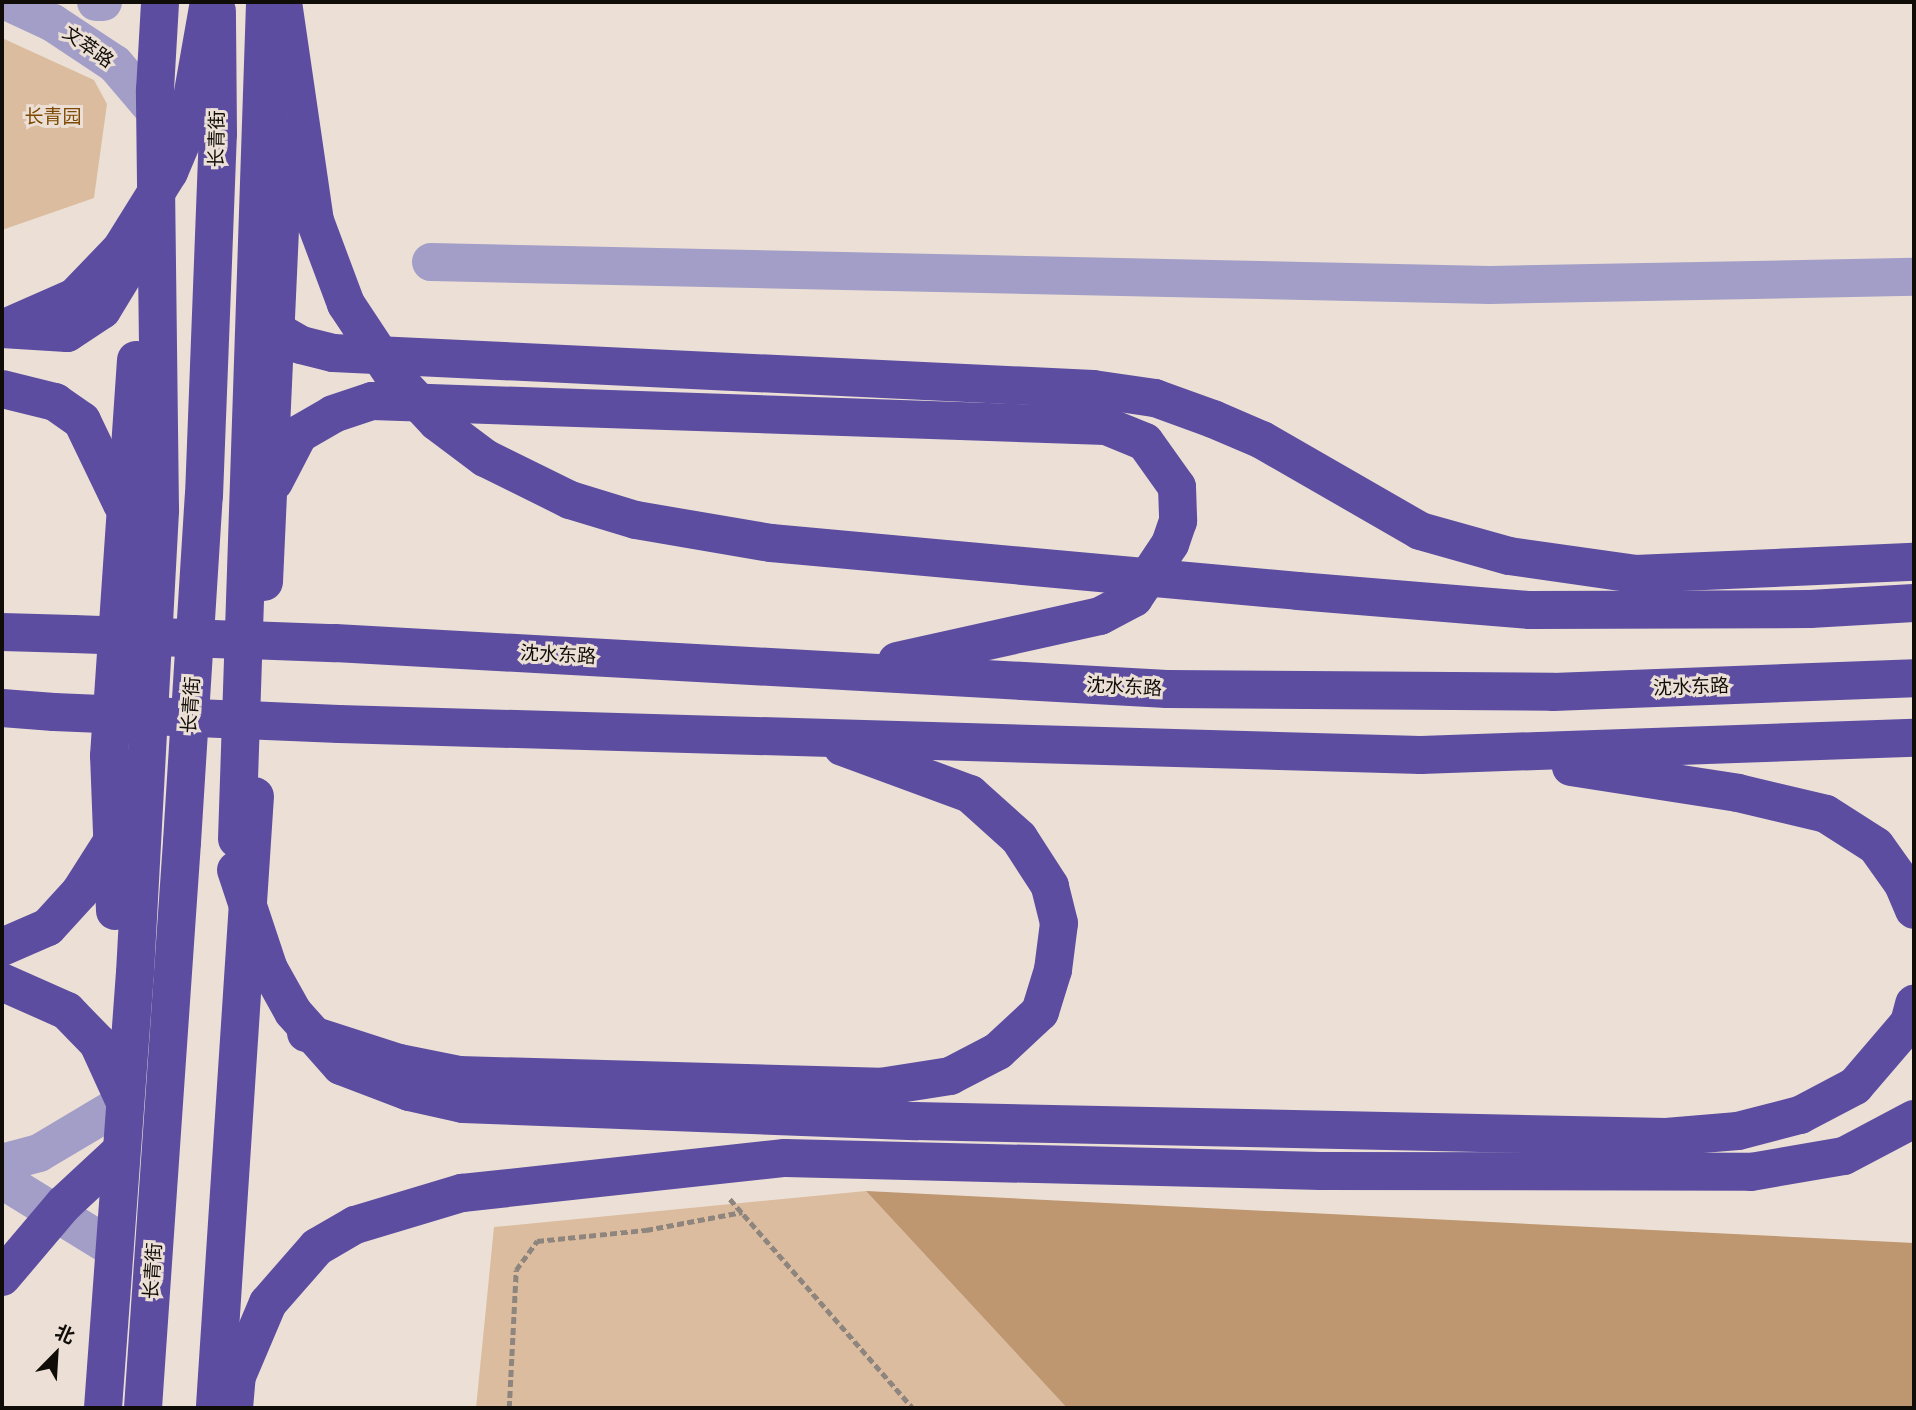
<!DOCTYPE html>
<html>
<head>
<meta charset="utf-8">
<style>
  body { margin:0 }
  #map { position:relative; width:1916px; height:1410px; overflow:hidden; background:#ece0d6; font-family:Poppins,"Noto Sans SC",sans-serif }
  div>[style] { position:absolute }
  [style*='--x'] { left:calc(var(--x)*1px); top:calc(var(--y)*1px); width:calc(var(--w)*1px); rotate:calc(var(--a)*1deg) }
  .green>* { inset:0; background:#dbbc9f }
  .forest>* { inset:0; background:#be966f }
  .path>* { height:4.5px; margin-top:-2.25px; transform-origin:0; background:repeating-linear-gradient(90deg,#8e867e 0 7px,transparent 0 10.5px) }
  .minor>* { height:38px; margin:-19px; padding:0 19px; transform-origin:19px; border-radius:19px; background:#a29ec7 }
  .highway>* { height:38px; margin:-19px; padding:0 19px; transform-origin:19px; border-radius:19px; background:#5c4da1 }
  .highway-bridge>* { height:38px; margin:-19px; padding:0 19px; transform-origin:19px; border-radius:19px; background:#5c4da1 }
  span { translate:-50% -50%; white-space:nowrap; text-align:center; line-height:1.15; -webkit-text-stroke:6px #ece0d6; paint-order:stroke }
  .street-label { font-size:19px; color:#100c08 }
  .park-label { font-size:19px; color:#7d4902 }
  .frame { position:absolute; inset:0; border:4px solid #100c08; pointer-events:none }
  .north { position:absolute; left:21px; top:1319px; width:70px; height:70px; -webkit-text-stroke:5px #ece0d6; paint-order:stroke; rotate:24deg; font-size:19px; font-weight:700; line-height:28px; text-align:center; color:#100c08 }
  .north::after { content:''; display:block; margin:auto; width:24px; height:32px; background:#100c08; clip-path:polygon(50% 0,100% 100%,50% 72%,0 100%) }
</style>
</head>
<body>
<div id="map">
  <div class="green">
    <div style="clip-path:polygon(2px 38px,94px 80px,107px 104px,94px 198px,2px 230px)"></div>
    <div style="clip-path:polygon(866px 1191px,1067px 1408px,476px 1408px,494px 1227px)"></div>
  </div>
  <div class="forest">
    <div style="clip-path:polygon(866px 1191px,1914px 1243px,1914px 1408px,1067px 1408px)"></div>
  </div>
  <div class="path">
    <div style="--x:730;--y:1199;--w:278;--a:48.8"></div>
    <div style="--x:509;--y:1408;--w:138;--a:-87.1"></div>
    <div style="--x:516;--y:1270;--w:36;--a:-54"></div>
    <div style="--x:537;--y:1241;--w:110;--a:-5.8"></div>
    <div style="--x:646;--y:1230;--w:98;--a:-10.6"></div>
  </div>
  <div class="minor">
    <div style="--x:8;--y:2;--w:50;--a:25"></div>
    <div style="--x:53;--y:23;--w:74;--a:33.5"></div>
    <div style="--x:115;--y:64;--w:62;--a:49.6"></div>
    <div style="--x:96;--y:2;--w:7;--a:0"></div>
    <div style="--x:431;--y:262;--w:1059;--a:1.24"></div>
    <div style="--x:1490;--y:285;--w:424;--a:-1.1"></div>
    <div style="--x:2;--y:1163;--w:38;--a:-15"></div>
    <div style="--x:39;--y:1153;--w:100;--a:-30.7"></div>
    <div style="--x:2;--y:1180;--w:132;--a:31.6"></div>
  </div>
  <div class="highway">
    <div style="--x:2;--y:329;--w:65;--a:3.5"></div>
    <div style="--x:67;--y:333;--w:42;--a:-33.3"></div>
    <div style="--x:102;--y:310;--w:42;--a:-58.6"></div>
    <div style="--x:124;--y:274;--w:55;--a:-71.9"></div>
    <div style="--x:275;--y:330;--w:30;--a:30"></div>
    <div style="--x:301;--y:345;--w:33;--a:14"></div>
    <div style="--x:333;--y:353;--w:761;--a:2.71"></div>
    <div style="--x:1093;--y:389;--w:63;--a:8.3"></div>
    <div style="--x:1155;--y:398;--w:62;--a:19.9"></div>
    <div style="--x:1213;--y:419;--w:53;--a:23.2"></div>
    <div style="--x:1262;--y:440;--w:182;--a:29.9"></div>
    <div style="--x:1420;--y:531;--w:92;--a:15.7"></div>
    <div style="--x:1509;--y:556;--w:127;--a:8.1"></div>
    <div style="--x:1635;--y:574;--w:279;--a:-2.5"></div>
    <div style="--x:2;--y:389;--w:55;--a:13.8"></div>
    <div style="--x:55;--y:402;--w:33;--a:35"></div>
    <div style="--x:82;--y:421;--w:92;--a:64.3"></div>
    <div style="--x:274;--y:482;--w:54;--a:-62.5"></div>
    <div style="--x:299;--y:434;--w:39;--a:-30"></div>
    <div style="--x:333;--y:414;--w:41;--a:-18.4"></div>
    <div style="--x:372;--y:401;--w:734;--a:1.95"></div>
    <div style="--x:1106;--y:426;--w:42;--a:22.3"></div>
    <div style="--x:1145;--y:442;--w:55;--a:54.6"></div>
    <div style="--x:1177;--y:487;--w:34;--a:88"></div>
    <div style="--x:1178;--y:521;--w:24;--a:109"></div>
    <div style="--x:1170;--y:544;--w:65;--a:123.7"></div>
    <div style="--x:1134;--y:598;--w:38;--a:152"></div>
    <div style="--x:1100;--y:616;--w:208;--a:167.5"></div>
    <div style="--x:204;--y:496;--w:362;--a:-87.8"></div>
    <div style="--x:218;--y:134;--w:123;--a:-90.5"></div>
    <div style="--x:264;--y:582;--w:493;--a:-87.4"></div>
    <div style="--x:1810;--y:609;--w:104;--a:-3.3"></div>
    <div style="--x:2;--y:632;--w:71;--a:1.6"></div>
    <div style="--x:335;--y:643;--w:833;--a:3.16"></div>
    <div style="--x:1167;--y:689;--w:386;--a:0.4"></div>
    <div style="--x:1553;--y:692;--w:361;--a:-2.2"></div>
    <div style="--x:2;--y:708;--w:52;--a:4.4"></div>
    <div style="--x:339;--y:724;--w:1082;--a:1.64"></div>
    <div style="--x:1421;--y:755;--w:493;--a:-2"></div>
    <div style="--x:1571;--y:767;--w:169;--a:8.8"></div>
    <div style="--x:1738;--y:793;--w:90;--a:13.4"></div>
    <div style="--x:1826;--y:814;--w:59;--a:32.6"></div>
    <div style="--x:1876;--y:846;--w:47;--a:54.6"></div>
    <div style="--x:1903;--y:884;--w:28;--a:67"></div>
    <div style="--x:115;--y:911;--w:155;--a:-92.2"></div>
    <div style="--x:109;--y:756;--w:397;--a:-86.1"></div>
    <div style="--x:2;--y:947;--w:50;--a:-23.5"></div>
    <div style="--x:48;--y:927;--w:47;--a:-47.6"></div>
    <div style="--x:80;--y:892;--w:62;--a:-57.6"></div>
    <div style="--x:2;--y:982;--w:71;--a:24"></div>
    <div style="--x:67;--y:1011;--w:45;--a:45.9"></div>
    <div style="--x:98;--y:1043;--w:63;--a:65.5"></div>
    <div style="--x:306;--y:1033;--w:98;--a:17.9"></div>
    <div style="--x:399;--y:1063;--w:61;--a:11.3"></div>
    <div style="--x:459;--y:1075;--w:421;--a:1.6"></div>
    <div style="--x:880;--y:1087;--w:71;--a:-8.9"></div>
    <div style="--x:950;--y:1076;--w:54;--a:-27.5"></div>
    <div style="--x:998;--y:1051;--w:57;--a:-42.9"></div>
    <div style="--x:1040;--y:1012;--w:44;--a:-72.8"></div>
    <div style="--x:1053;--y:970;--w:47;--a:-82.7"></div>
    <div style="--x:1059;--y:923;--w:38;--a:-104"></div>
    <div style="--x:1050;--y:886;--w:57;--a:-122.9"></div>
    <div style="--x:1019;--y:838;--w:66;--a:-138.1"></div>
    <div style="--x:970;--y:794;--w:136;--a:-159.8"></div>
    <div style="--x:1738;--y:1131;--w:64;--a:-14.5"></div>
    <div style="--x:1800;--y:1115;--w:62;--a:-27.8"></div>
    <div style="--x:1855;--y:1086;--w:83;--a:-49.4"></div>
    <div style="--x:1909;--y:1023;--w:20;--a:-75"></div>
    <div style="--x:2;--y:1277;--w:96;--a:-49.7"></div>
    <div style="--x:64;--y:1204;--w:78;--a:-42.9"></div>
    <div style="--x:215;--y:1406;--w:611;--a:-86.25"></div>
    <div style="--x:103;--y:1408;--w:436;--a:-85.8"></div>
    <div style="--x:135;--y:973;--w:464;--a:-86.9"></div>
    <div style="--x:160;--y:510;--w:420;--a:-90.7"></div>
    <div style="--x:155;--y:90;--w:88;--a:-86.7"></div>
    <div style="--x:143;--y:1408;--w:567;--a:-86.06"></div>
    <div style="--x:234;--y:1408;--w:32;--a:-85"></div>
    <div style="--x:237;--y:1376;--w:79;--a:-67"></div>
    <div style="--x:268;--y:1303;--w:74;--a:-48.8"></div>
    <div style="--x:317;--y:1247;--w:44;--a:-30.1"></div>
    <div style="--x:355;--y:1225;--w:112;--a:-16.7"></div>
    <div style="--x:462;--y:1193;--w:325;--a:-6.2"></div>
    <div style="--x:785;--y:1158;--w:536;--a:1.39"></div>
    <div style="--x:1321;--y:1171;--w:430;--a:0.1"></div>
    <div style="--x:1751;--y:1172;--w:94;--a:-9.8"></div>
    <div style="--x:1844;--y:1156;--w:79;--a:-27.9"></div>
  </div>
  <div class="highway-bridge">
    <div style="--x:283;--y:2;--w:221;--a:81.7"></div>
    <div style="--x:315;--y:221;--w:89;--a:69.5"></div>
    <div style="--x:346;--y:304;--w:85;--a:56.5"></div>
    <div style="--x:393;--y:375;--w:64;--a:46.9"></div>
    <div style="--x:437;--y:422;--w:60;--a:36.9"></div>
    <div style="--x:485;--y:458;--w:95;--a:26.3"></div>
    <div style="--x:570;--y:500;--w:69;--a:16.9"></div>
    <div style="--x:636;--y:520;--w:137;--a:9.7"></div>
    <div style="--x:771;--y:543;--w:529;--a:5.2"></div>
    <div style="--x:1298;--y:591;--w:233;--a:4.7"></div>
    <div style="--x:1530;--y:610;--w:280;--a:-0.2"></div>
    <div style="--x:2;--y:329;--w:80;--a:-23.7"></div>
    <div style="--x:75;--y:297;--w:66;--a:-46.2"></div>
    <div style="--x:121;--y:249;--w:91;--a:-58.1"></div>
    <div style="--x:169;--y:172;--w:43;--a:-67"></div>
    <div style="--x:186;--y:132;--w:132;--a:-80"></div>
    <div style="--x:73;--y:634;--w:262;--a:2"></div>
    <div style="--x:54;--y:712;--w:285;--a:2.4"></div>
    <div style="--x:237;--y:839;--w:837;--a:-88.08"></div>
    <div style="--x:182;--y:842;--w:347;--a:-86.4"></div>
    <div style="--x:236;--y:870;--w:104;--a:71.6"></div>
    <div style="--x:269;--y:969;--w:49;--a:60.8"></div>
    <div style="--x:293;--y:1012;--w:72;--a:48.4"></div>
    <div style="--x:341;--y:1066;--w:73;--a:20.9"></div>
    <div style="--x:409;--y:1092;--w:55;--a:12.5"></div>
    <div style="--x:463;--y:1104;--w:452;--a:2.2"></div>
    <div style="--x:915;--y:1121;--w:751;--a:1.22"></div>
    <div style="--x:1666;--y:1137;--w:72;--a:-4.8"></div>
  </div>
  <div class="street-label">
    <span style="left:88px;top:47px;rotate:35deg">文萃路</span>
    <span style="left:217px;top:139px;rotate:-89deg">长青街</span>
    <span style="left:558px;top:655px;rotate:3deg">沈水东路</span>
    <span style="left:1124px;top:687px;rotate:3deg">沈水东路</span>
    <span style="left:1691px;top:687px;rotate:-2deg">沈水东路</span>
    <span style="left:191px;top:705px;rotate:-86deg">长青街</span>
    <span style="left:153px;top:1271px;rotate:-86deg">长青街</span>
  </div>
  <div class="park-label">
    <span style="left:53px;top:117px">长青园</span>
  </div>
  <div class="frame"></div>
  <div class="north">北</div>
</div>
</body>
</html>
